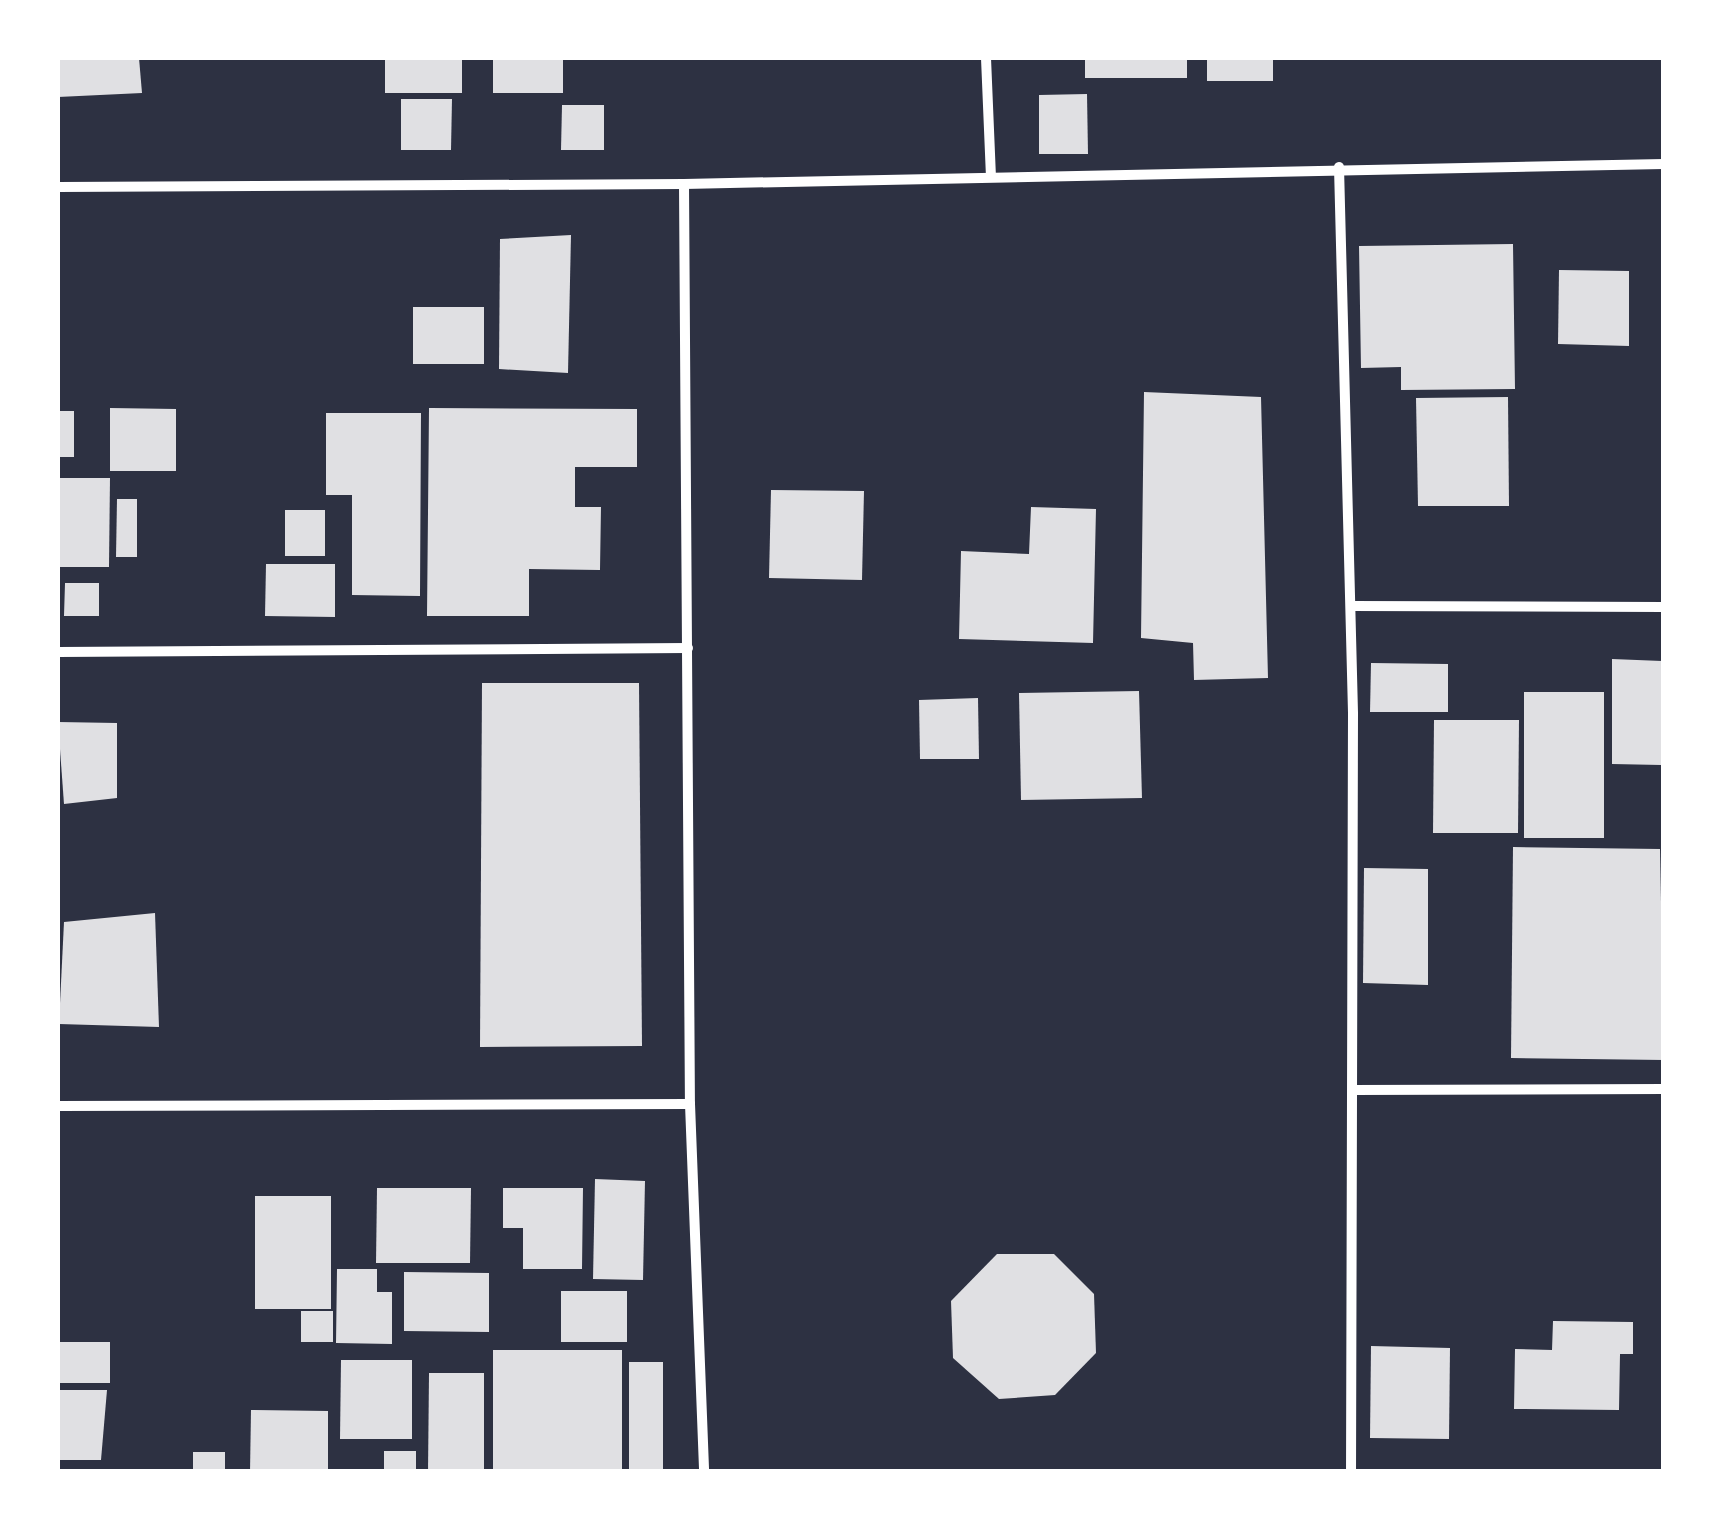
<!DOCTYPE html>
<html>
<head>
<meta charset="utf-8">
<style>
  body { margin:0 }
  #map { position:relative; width:1721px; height:1529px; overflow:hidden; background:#2d3142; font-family:Bitter,serif }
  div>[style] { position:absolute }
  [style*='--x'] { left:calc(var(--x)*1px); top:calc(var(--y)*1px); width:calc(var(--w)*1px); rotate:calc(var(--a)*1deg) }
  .building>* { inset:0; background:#e0e0e3 }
  .minor>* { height:10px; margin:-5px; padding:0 5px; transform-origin:5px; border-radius:5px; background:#fff }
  span { translate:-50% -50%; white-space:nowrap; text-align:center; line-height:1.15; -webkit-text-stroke:10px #fff; paint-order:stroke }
  .frame { position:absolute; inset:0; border:60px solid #fff; pointer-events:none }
</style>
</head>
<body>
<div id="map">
  <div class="building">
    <div style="clip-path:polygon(58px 58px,139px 58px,142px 93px,58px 97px)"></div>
    <div style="clip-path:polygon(385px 58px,462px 58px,462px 93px,385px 93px)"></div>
    <div style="clip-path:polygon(493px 58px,563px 58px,563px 93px,493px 93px)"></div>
    <div style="clip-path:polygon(1085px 58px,1187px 58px,1187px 78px,1085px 78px)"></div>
    <div style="clip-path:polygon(1207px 58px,1273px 58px,1273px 81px,1207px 81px)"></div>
    <div style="clip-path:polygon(1087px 94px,1088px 154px,1039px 154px,1039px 95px)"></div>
    <div style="clip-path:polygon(401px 99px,452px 99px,451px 150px,401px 150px)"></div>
    <div style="clip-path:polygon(562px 105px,604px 105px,604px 150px,561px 150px)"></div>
    <div style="clip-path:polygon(571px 235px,568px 373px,499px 369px,500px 239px)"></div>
    <div style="clip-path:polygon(1513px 244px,1515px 389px,1401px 390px,1401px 367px,1361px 368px,1359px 246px)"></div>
    <div style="clip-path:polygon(1559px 270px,1629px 271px,1629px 346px,1558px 344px)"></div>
    <div style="clip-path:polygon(413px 307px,484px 307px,484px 364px,413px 364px)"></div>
    <div style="clip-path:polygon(1144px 392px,1261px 397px,1268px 678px,1194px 680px,1193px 643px,1141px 638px)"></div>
    <div style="clip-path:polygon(1508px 397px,1509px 506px,1418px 506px,1416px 398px)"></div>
    <div style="clip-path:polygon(110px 408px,176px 409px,176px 471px,110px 471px)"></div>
    <div style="clip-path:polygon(429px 408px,637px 409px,637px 467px,575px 467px,575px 507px,601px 507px,600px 570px,529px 569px,529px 616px,427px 616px)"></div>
    <div style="clip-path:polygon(58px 411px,74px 411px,74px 457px,58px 457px)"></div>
    <div style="clip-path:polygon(326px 413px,421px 413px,420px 596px,352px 595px,352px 495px,326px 495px)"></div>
    <div style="clip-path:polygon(58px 478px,110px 478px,109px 567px,58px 567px)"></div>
    <div style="clip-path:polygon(771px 490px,864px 491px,862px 580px,769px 578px)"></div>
    <div style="clip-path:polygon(117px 499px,137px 499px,137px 557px,116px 557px)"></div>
    <div style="clip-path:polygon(1031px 507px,1096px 509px,1093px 643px,959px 639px,961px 551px,1029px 554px)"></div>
    <div style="clip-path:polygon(285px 510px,325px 510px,325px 556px,285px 556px)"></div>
    <div style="clip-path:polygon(266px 564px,335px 564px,335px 617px,265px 616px)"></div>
    <div style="clip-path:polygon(65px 583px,99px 583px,99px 616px,64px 616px)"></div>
    <div style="clip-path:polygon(1612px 659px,1662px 661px,1661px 765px,1612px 764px)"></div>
    <div style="clip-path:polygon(1371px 663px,1448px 664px,1448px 712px,1370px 712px)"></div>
    <div style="clip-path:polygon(482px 683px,639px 683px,642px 1046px,480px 1047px)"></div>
    <div style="clip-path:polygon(1139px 691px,1142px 798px,1021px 800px,1019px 693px)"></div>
    <div style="clip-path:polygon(1524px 692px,1604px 692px,1604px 838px,1524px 838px)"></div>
    <div style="clip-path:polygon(978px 698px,979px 759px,920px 759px,919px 700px)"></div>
    <div style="clip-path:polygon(1434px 720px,1519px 720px,1518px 833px,1433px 833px)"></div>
    <div style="clip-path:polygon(58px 722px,117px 723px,117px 798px,64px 804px)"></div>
    <div style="clip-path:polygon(1513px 847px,1660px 849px,1664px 1060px,1511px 1058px)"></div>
    <div style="clip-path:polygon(1364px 868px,1428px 869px,1428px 985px,1363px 983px)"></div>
    <div style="clip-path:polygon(155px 913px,159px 1027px,59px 1024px,64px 922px)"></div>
    <div style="clip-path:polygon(595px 1179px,645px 1181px,643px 1280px,593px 1279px)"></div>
    <div style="clip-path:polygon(377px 1188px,471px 1188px,470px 1263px,376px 1263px)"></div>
    <div style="clip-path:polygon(503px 1188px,583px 1188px,582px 1269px,523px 1269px,523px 1228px,503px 1228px)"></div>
    <div style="clip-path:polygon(255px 1196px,331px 1196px,331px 1309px,255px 1309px)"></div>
    <div style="clip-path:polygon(997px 1254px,1054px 1254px,1094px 1294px,1096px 1353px,1055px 1395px,999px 1399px,953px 1358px,951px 1301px)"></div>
    <div style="clip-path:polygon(337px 1269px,377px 1269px,377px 1292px,392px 1292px,392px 1344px,336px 1343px)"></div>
    <div style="clip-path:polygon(404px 1272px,489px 1273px,489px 1332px,404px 1331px)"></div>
    <div style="clip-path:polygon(561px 1291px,627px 1291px,627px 1342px,561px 1342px)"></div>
    <div style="clip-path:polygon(301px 1311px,333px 1311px,333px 1342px,301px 1342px)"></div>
    <div style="clip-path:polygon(1553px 1321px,1633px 1322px,1633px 1354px,1620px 1354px,1619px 1410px,1514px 1409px,1515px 1349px,1552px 1350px)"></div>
    <div style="clip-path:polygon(58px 1342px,110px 1342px,110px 1383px,58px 1383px)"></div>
    <div style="clip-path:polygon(1371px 1346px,1450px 1348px,1449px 1439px,1370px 1438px)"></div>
    <div style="clip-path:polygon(493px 1350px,622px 1350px,622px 1472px,493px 1472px)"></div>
    <div style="clip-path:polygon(341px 1360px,412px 1360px,412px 1439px,340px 1439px)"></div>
    <div style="clip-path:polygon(629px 1362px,663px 1362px,663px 1472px,629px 1472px)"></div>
    <div style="clip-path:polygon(429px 1373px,484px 1373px,484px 1472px,428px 1472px)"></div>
    <div style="clip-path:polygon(60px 1390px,107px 1390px,101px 1460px,60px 1460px)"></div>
    <div style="clip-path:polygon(251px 1410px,328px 1411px,328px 1472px,250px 1472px)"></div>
    <div style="clip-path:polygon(384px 1451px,416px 1451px,416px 1472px,384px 1472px)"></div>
    <div style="clip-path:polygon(193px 1452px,225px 1452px,225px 1472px,193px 1472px)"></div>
  </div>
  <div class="minor">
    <div style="--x:986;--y:58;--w:117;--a:87.6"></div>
    <div style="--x:1339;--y:167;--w:547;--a:88.53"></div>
    <div style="--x:1353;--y:714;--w:758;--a:90.15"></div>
    <div style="--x:684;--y:184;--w:920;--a:89.63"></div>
    <div style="--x:690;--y:1104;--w:368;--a:87.8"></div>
    <div style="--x:58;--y:187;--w:626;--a:-0.27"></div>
    <div style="--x:684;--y:184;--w:980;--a:-1.17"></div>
    <div style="--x:1352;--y:606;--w:312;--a:0.2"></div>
    <div style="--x:58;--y:652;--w:630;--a:-0.36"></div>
    <div style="--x:1353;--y:1090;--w:311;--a:-0.2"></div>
    <div style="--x:58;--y:1106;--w:632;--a:-0.18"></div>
  </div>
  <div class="frame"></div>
</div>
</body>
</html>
